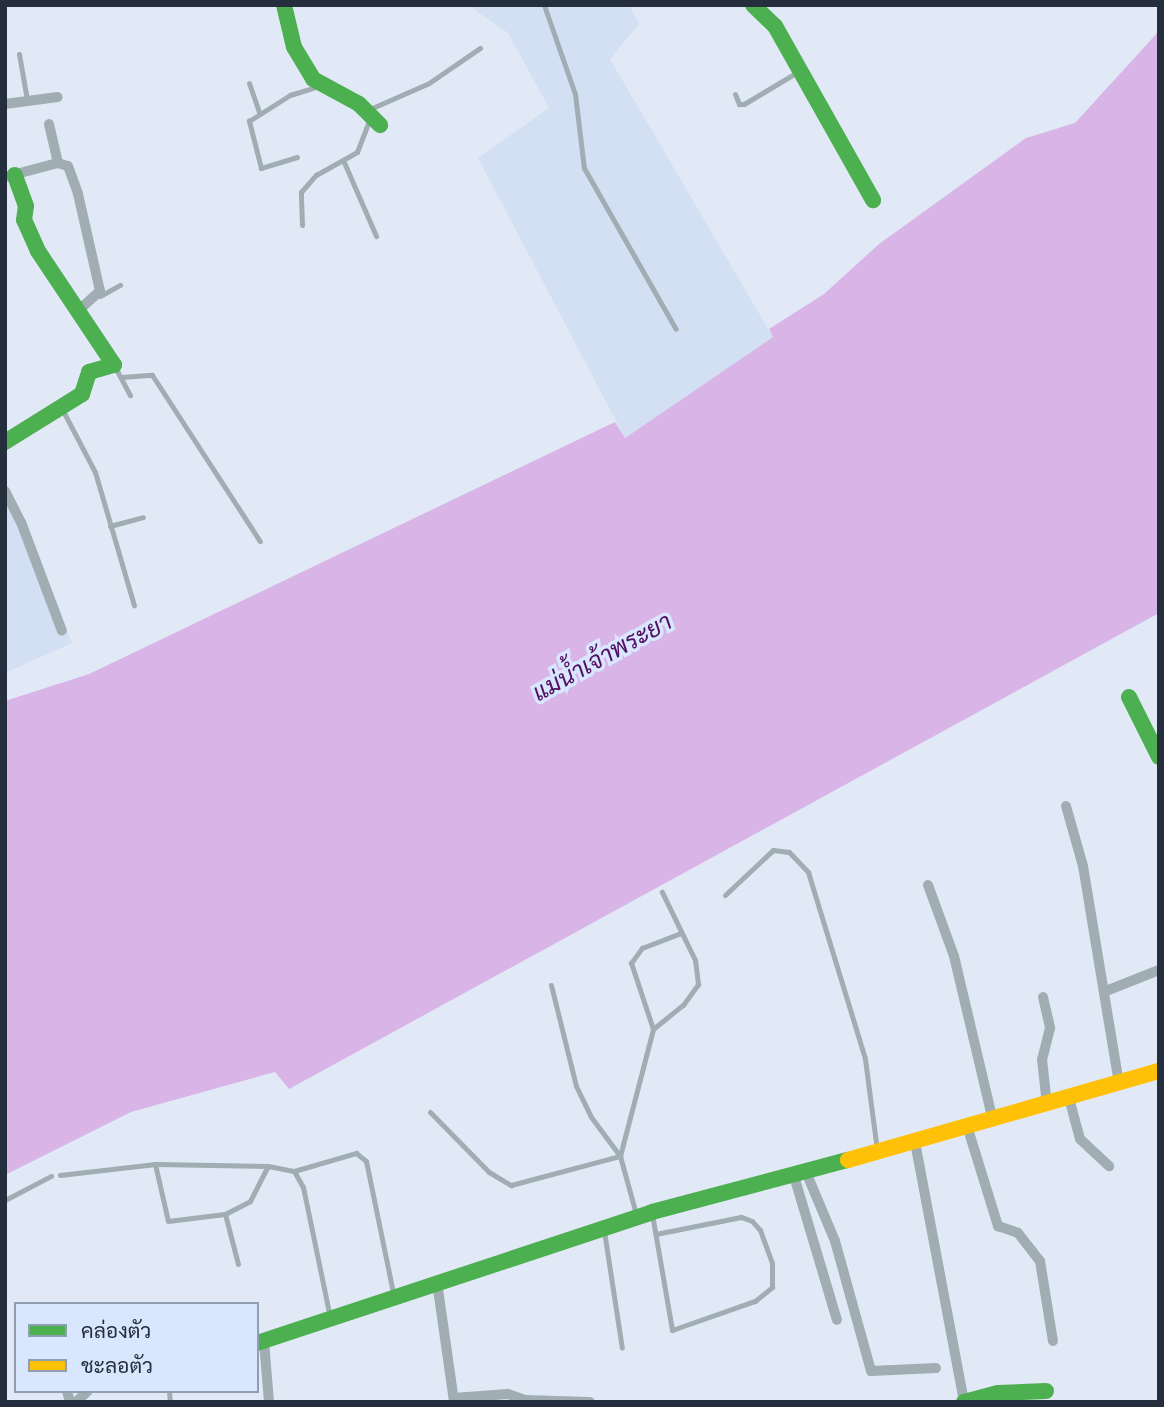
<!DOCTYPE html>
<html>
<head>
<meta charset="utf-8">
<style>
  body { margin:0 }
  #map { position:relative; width:1164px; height:1407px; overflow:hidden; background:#e1e9f6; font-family:"Archivo Narrow",Sarabun,sans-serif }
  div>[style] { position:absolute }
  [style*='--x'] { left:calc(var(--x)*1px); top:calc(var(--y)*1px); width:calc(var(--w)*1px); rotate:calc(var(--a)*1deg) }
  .built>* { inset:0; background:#d3e0f4 }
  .water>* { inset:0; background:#d8b4e7 }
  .lane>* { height:5px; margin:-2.5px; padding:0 2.5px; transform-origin:2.5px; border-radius:2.5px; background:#a0adb2 }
  .street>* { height:10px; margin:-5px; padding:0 5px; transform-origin:5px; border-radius:5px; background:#a0adb2 }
  .fast>* { height:16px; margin:-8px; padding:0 8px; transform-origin:8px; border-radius:8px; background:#4caf50 }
  .slow>* { height:16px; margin:-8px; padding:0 8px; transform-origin:8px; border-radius:8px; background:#ffc107 }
  span { translate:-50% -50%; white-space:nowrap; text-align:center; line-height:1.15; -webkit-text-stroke:7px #d9e7fe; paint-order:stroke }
  .water-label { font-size:24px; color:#530f61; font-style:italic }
  .frame { position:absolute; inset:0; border:7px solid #252e3c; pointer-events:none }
  .legend { position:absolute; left:14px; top:1302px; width:245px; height:91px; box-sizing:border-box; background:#d9e7fe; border:2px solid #919db0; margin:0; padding:9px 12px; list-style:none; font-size:21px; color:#252e3c }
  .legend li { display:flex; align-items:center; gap:14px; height:35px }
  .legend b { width:35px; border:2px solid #919db0 }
</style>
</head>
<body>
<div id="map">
  <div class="built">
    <div style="clip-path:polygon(468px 5px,629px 5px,639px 24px,610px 59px,773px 337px,625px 438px,478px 158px,549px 108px,508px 33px)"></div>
    <div style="clip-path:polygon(5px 484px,72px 643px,5px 673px)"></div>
  </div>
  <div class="water">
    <div style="clip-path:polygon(1159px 31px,1159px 613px,289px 1089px,275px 1072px,131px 1112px,5px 1175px,5px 701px,89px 674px,615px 422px,625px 438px,773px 337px,769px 329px,824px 294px,879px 244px,1026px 138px,1075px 123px)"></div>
  </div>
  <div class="lane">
    <div style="--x:544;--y:5;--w:94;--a:70.8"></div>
    <div style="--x:575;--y:94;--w:75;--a:83.1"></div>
    <div style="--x:584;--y:168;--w:185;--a:60.3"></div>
    <div style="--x:19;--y:54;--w:47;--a:80.1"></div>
    <div style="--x:249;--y:83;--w:31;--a:71"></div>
    <div style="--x:735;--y:94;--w:11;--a:68"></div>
    <div style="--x:739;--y:104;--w:5;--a:0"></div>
    <div style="--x:744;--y:104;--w:64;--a:-31"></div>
    <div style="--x:370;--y:109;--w:64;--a:-23.8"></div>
    <div style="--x:429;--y:83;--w:62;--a:-34.5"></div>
    <div style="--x:297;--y:157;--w:38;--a:163"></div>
    <div style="--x:261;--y:168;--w:49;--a:-104.3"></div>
    <div style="--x:249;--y:121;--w:49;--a:-32.4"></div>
    <div style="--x:290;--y:95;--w:30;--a:-17"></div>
    <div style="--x:343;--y:160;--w:83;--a:66.5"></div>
    <div style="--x:302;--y:225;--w:33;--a:-92"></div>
    <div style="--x:301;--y:192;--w:23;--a:-49"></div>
    <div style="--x:316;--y:175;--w:47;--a:-29.3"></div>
    <div style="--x:357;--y:152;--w:36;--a:-69"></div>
    <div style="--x:100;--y:296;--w:23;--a:-29"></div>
    <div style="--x:115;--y:367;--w:32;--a:62"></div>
    <div style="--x:121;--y:377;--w:31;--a:-4"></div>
    <div style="--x:152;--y:375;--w:198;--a:57"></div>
    <div style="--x:62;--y:409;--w:71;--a:62.4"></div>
    <div style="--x:95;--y:472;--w:139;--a:73.7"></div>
    <div style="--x:110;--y:526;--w:34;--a:-15"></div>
    <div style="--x:725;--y:895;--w:66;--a:-43.2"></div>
    <div style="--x:773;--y:850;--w:16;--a:7"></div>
    <div style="--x:789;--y:852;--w:28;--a:46"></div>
    <div style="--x:808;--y:872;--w:195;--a:73"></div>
    <div style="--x:865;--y:1059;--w:92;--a:82.5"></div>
    <div style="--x:551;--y:985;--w:104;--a:76.1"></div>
    <div style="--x:576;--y:1086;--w:34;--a:64"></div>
    <div style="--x:591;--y:1117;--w:49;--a:53.4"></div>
    <div style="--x:620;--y:1156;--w:60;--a:74.6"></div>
    <div style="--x:653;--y:1029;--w:38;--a:-39"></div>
    <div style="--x:683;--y:1005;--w:26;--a:-54"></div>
    <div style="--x:698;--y:984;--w:24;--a:-97"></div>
    <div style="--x:695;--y:960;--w:76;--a:-115.9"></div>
    <div style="--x:430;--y:1112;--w:84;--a:45.5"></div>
    <div style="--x:489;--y:1172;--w:26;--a:31"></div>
    <div style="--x:511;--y:1185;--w:113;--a:-14.9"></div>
    <div style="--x:620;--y:1156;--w:131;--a:-75.4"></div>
    <div style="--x:653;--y:1029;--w:70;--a:-108.4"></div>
    <div style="--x:631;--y:963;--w:19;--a:-54"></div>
    <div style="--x:642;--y:948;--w:42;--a:-21"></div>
    <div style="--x:155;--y:1164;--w:58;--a:77.2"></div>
    <div style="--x:168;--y:1221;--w:57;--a:-7"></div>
    <div style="--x:294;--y:1171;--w:18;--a:61"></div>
    <div style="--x:303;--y:1187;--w:133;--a:78.3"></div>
    <div style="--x:60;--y:1175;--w:96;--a:-6.6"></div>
    <div style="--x:155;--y:1164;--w:113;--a:1"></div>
    <div style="--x:268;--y:1166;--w:26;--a:11"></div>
    <div style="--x:294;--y:1171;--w:65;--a:-16.2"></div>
    <div style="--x:356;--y:1153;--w:13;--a:39"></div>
    <div style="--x:366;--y:1161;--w:139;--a:78.4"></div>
    <div style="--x:5;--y:1200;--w:52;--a:-27.6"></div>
    <div style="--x:652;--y:1214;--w:118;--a:80.2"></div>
    <div style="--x:672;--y:1330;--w:88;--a:-19.3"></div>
    <div style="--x:755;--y:1301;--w:22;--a:-39"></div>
    <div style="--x:772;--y:1287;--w:24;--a:-90"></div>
    <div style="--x:772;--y:1263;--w:35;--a:-110"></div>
    <div style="--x:760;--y:1230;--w:12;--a:-132"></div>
    <div style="--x:752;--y:1221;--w:12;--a:-160"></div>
    <div style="--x:741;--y:1217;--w:87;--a:168.7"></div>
    <div style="--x:604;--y:1231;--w:118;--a:81.3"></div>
    <div style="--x:238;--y:1264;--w:52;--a:-104.6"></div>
    <div style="--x:225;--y:1214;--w:28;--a:-27"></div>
    <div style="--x:250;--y:1201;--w:39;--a:-63"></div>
    <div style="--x:169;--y:1391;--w:11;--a:85"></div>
  </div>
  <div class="street">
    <div style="--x:5;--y:104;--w:53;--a:-7.5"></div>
    <div style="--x:58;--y:163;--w:10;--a:17"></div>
    <div style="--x:68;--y:166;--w:30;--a:70"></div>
    <div style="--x:78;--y:194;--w:99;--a:77.2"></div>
    <div style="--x:100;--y:291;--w:31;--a:138"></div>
    <div style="--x:5;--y:177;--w:55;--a:-14.8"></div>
    <div style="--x:58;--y:163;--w:40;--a:-103"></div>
    <div style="--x:5;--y:491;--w:35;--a:63"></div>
    <div style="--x:21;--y:522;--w:116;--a:69.4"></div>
    <div style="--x:1066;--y:806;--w:62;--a:74.2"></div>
    <div style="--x:1083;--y:866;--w:220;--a:80.6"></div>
    <div style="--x:928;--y:885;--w:76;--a:69.9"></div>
    <div style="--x:954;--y:956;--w:170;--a:76.7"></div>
    <div style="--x:1106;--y:991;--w:57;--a:-21.6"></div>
    <div style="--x:1043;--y:997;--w:32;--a:77"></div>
    <div style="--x:1050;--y:1028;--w:32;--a:104"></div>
    <div style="--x:1042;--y:1059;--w:46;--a:83.8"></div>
    <div style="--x:1069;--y:1098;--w:42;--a:75"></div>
    <div style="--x:1080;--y:1139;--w:40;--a:43"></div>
    <div style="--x:968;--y:1129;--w:102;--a:72.8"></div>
    <div style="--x:998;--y:1226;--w:21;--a:19"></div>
    <div style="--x:1018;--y:1233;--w:36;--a:52"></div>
    <div style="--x:1040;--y:1261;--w:81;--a:80.8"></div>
    <div style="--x:915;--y:1142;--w:265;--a:79.3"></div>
    <div style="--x:806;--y:1172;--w:75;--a:67.2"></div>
    <div style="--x:835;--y:1241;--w:135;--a:74.5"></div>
    <div style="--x:871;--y:1371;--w:65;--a:-2.6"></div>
    <div style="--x:794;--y:1176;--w:150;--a:73.4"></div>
    <div style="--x:437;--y:1282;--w:121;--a:81.9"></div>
    <div style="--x:264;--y:1342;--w:60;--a:85.2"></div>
    <div style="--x:67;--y:1391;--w:11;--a:75"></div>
    <div style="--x:454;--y:1398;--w:54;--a:-4.2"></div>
    <div style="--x:508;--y:1394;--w:18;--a:19"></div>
    <div style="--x:525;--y:1400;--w:65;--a:1.8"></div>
    <div style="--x:76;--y:1402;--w:16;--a:-43"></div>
  </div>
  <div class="fast">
    <div style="--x:284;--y:5;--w:43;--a:76.6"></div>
    <div style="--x:294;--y:47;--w:37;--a:59"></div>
    <div style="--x:313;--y:79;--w:52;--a:28.5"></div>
    <div style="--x:359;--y:104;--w:30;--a:45"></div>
    <div style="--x:753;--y:5;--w:30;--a:44"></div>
    <div style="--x:775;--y:26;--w:200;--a:60.6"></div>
    <div style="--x:5;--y:442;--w:91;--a:-31.9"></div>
    <div style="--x:82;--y:394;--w:23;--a:-72"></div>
    <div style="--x:89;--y:372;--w:26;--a:-16"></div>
    <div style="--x:114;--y:365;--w:137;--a:-123.7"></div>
    <div style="--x:38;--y:251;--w:34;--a:-114"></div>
    <div style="--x:24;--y:220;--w:14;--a:-82"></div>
    <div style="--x:26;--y:206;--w:33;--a:-110"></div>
    <div style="--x:1129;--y:697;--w:67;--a:63.4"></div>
    <div style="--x:257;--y:1343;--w:416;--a:-18.3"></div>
    <div style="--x:652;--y:1212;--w:203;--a:-14.9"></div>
    <div style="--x:964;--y:1402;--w:35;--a:-15"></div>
    <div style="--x:998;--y:1393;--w:48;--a:-2.4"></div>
  </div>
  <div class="slow">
    <div style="--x:848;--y:1160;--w:323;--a:-16"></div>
  </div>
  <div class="water-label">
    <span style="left:602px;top:657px;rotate:-29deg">แม่น้ำเจ้าพระยา</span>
  </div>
  <div class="frame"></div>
  <ul class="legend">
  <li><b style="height:9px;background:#4caf50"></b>คล่องตัว</li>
  <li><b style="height:9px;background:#ffc107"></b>ชะลอตัว</li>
  </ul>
</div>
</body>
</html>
